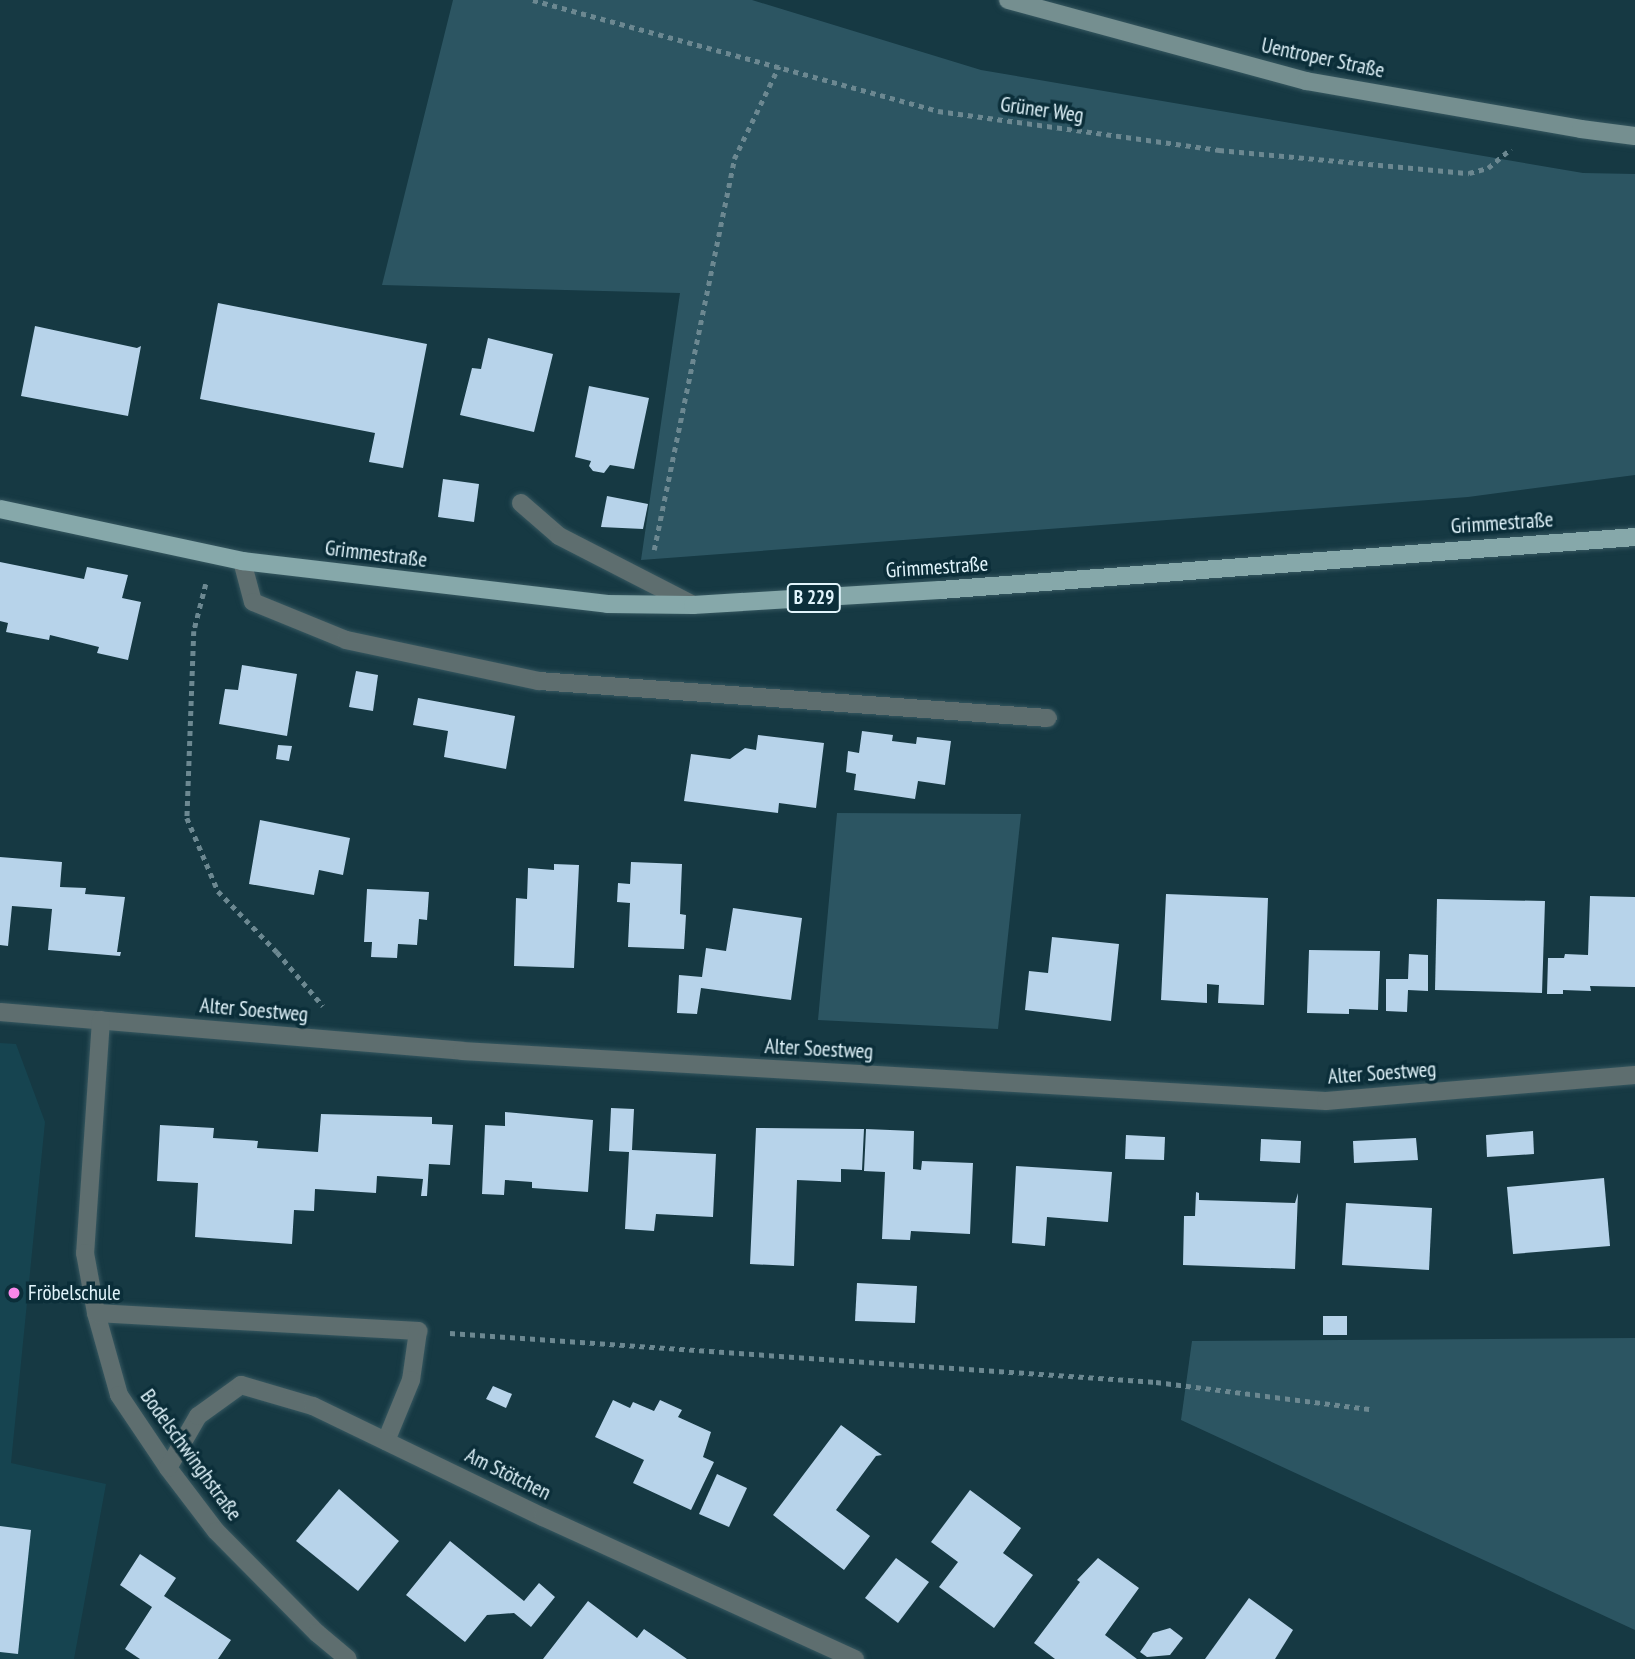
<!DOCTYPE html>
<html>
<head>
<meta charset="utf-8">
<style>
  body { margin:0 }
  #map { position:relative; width:1635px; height:1659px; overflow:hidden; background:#163943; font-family:"PT Sans Narrow",sans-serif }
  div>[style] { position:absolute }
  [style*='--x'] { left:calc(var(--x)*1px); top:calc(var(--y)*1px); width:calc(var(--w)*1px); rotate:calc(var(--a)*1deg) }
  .built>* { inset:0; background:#164450 }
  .green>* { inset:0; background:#2c5562 }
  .building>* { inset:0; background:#b7d3ea }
  .path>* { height:4.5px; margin-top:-2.25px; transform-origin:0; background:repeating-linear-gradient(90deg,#6c8891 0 5px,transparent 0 10px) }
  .roads { filter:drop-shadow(0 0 2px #365760) drop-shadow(0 0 2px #365760) }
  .service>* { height:18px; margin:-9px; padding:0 9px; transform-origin:9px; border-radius:9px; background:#5e6e6f }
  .minor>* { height:18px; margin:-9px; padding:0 9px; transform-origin:9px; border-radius:9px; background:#5e6e6f }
  .secondary>* { height:18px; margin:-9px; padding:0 9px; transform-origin:9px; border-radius:9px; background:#758f90 }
  .primary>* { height:18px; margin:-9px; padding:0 9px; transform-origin:9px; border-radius:9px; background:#86a8aa }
  .dots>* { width:19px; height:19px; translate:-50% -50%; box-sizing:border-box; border:4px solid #0b2e39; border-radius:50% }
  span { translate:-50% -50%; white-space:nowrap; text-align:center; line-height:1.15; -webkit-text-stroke:7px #0b2e39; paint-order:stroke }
  .shield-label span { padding:2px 5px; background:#0b2e39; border:2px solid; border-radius:5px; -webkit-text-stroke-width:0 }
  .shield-label { font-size:19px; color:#e1f4fb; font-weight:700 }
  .street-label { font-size:21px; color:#e1f4fb }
  .poi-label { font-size:21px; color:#e1f4fb }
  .left { translate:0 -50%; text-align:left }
</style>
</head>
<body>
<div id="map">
  <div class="built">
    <div style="clip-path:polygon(0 1043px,16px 1044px,45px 1122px,11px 1463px,106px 1484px,74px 1659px,0 1659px)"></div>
  </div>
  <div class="green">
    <div style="clip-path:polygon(453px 0,752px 0,981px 70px,1583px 173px,1635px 174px,1635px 475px,1468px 497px,641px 560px,680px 293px,382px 285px)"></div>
    <div style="clip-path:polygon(837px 813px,1021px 814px,998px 1029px,818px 1020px)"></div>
    <div style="clip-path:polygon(1635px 1338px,1635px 1630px,1181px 1420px,1192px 1341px)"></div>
  </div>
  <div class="building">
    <div style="clip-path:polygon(218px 303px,427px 344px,403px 468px,369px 462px,375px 433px,200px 399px)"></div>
    <div style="clip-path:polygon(35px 326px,137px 348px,141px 346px,128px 416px,21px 396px)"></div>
    <div style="clip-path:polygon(488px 338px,553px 354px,534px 432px,460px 415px,472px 368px,481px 369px)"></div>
    <div style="clip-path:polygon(589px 386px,649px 398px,634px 469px,610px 465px,604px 473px,593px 471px,589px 466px,591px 461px,575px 457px)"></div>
    <div style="clip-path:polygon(443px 479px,479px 484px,474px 522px,438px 517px)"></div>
    <div style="clip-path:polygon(607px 496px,648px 504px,643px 529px,601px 527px)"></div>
    <div style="clip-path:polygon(0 562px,84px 579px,87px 567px,128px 575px,122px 598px,141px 602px,128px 660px,97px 653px,99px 647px,50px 635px,49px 640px,6px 632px,8px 623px,0 621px)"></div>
    <div style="clip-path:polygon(242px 665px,297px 674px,287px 736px,219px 724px,225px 689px,238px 690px)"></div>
    <div style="clip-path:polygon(356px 671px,378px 675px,373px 711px,349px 707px)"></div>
    <div style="clip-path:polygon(418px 698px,515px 716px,506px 769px,444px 757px,448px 731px,413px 725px)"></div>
    <div style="clip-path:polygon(862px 731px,893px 735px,892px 741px,916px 744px,917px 737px,951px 741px,945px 785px,918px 781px,915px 799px,854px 790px,856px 774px,846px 772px,848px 751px,859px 753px)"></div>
    <div style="clip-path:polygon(758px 735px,824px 743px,816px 808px,779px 803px,778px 813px,684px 801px,691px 754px,730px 759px,745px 748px,756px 750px)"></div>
    <div style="clip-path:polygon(278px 745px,292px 746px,289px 761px,276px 759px)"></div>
    <div style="clip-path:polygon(260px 820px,350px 838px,343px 875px,319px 870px,314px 895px,249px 884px)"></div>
    <div style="clip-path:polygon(0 857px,62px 862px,60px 887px,86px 888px,85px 894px,125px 897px,117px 952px,121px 952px,120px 956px,48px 950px,52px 909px,12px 906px,8px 946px,0 945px)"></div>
    <div style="clip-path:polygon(631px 862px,682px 864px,680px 914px,686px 915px,684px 949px,628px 947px,630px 903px,617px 902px,618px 883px,630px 884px)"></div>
    <div style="clip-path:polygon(554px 864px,579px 865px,574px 968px,514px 966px,516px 898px,527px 899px,528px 868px,554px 870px)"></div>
    <div style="clip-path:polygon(367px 889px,429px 892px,427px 920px,419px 919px,417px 945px,398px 944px,397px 958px,371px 957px,372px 942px,364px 942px)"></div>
    <div style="clip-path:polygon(1166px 894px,1268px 898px,1264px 1005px,1218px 1003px,1219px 985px,1207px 984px,1207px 1003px,1161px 1000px)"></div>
    <div style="clip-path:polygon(1590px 896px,1635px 897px,1635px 987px,1590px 986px,1591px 991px,1563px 990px,1563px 994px,1547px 994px,1548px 958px,1564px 958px,1565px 954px,1588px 955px)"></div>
    <div style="clip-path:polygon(1437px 899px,1545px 901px,1542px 993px,1435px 990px)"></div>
    <div style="clip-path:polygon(733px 908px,802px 918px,791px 1000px,701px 988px,697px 1014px,677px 1013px,679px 975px,702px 977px,706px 948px,726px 951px)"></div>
    <div style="clip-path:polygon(1052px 937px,1119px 944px,1111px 1021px,1025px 1010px,1029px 971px,1048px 973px)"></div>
    <div style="clip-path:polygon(1309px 950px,1380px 951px,1378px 1010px,1349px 1009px,1349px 1014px,1307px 1013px)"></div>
    <div style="clip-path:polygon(1409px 954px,1428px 955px,1428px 991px,1408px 990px,1407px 1012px,1386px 1011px,1386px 979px,1408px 979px)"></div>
    <div style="clip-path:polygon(611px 1108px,634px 1109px,632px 1150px,716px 1154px,713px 1217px,656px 1214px,654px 1231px,625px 1229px,629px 1152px,609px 1151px)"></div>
    <div style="clip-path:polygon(505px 1112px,593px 1120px,588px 1192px,532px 1188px,532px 1182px,505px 1180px,504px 1195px,482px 1194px,485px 1125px,505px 1126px)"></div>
    <div style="clip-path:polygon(321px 1114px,432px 1117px,432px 1124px,453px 1125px,450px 1165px,429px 1164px,427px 1196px,421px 1196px,423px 1179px,377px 1176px,376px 1193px,315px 1189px,314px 1211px,294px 1210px,292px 1244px,195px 1237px,198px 1183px,157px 1181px,160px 1125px,214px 1128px,213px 1138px,258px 1141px,257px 1148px,318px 1152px)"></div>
    <div style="clip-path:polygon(756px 1128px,864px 1129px,862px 1170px,841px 1169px,841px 1182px,797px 1180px,794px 1266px,750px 1264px)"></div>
    <div style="clip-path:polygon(866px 1129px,914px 1131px,913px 1169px,921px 1170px,922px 1161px,973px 1163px,970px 1234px,911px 1231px,910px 1240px,882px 1239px,885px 1172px,864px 1171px)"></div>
    <div style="clip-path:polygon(1533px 1131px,1534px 1154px,1487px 1157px,1486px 1135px)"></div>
    <div style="clip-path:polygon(1126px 1135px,1165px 1137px,1164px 1160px,1125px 1159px)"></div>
    <div style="clip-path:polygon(1416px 1138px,1418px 1160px,1354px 1163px,1353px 1141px)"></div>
    <div style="clip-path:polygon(1261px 1139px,1301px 1141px,1300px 1163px,1260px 1161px)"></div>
    <div style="clip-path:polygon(1016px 1166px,1112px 1172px,1108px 1222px,1047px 1217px,1045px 1246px,1012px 1243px)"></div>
    <div style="clip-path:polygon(1604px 1178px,1610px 1246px,1513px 1254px,1507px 1187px)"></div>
    <div style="clip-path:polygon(1196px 1192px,1199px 1193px,1199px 1200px,1295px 1203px,1298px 1193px,1295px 1269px,1183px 1265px,1184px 1216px,1195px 1216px)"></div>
    <div style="clip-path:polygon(1346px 1203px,1432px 1208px,1429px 1270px,1342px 1265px)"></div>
    <div style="clip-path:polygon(857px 1283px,917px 1286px,915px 1323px,855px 1321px)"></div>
    <div style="clip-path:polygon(1323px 1316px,1347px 1316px,1347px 1335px,1323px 1335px)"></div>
    <div style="clip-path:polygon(493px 1386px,512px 1394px,506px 1408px,486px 1399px)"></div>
    <div style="clip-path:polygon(613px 1400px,630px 1408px,633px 1402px,654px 1411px,660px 1400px,682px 1410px,678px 1417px,711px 1432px,703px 1457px,714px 1462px,691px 1510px,633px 1483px,644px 1460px,595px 1437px)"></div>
    <div style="clip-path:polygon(841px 1425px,882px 1455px,876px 1456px,836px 1510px,870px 1536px,844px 1570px,773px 1515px)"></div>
    <div style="clip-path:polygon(717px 1474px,747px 1488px,729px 1527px,699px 1514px)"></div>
    <div style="clip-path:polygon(339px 1489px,399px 1541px,358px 1591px,296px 1541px)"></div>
    <div style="clip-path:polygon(970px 1490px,1021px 1528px,1003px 1553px,1033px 1575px,994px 1628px,939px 1587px,958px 1562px,931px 1542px)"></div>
    <div style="clip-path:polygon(0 1526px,31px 1530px,18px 1654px,0 1652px)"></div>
    <div style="clip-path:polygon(450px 1541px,524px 1601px,539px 1583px,555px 1597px,531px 1627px,514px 1613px,487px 1615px,465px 1642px,406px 1595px)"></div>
    <div style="clip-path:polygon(140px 1554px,176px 1578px,164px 1596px,231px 1640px,218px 1659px,140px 1659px,125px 1649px,152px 1607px,120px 1585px)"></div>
    <div style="clip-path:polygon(896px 1558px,929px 1582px,898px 1623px,865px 1598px)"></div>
    <div style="clip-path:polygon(1098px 1558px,1139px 1588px,1105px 1635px,1137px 1659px,1055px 1659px,1034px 1643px,1080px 1582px,1077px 1580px)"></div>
    <div style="clip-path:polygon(1249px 1598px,1293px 1630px,1275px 1659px,1205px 1659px)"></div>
    <div style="clip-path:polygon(588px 1601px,637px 1638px,644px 1629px,687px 1659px,543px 1659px)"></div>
    <div style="clip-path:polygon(1170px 1628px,1183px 1638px,1170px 1655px,1147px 1657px,1140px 1652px,1153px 1633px)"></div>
  </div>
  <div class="path">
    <div style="--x:533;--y:0;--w:420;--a:15.3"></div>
    <div style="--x:938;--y:111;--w:284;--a:7.9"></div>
    <div style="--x:1219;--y:150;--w:251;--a:5.3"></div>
    <div style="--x:1469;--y:173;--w:20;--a:-15"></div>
    <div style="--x:1488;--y:168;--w:30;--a:-40"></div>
    <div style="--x:654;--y:550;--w:399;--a:-78.4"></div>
    <div style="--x:734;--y:159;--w:103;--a:-64.2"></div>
    <div style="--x:206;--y:584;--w:49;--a:104.3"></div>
    <div style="--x:194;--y:631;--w:187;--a:92.1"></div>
    <div style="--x:187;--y:818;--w:79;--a:67"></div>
    <div style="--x:218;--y:891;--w:85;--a:46"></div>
    <div style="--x:277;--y:952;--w:71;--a:49.6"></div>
    <div style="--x:450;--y:1333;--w:708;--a:3.97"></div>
    <div style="--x:1156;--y:1382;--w:215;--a:7.2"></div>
  </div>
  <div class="roads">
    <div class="service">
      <div style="--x:521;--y:503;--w:50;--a:41"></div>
      <div style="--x:559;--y:536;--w:151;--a:27.2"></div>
    </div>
    <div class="minor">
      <div style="--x:242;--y:561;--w:42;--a:75"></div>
      <div style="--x:253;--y:602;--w:100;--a:22.2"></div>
      <div style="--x:346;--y:640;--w:197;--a:12"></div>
      <div style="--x:539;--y:681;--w:510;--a:4.16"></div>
      <div style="--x:0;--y:1012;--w:464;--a:4.8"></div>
      <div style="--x:462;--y:1051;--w:865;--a:3.31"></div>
      <div style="--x:1326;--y:1101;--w:310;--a:-4.8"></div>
      <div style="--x:101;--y:1020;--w:234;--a:93.9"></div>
      <div style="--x:85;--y:1253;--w:61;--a:79.6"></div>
      <div style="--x:96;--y:1313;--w:85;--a:74.3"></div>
      <div style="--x:119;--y:1395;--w:88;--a:56.1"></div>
      <div style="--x:168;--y:1468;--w:79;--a:52.7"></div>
      <div style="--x:216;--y:1531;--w:144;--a:45.3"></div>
      <div style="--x:317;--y:1633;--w:40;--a:40"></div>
      <div style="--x:96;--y:1313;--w:323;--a:3.2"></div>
      <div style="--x:418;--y:1331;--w:49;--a:98.1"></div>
      <div style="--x:411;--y:1380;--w:66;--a:112.3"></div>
      <div style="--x:168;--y:1468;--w:60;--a:-60"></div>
      <div style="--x:198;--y:1416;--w:53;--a:-35.8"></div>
      <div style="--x:241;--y:1385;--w:75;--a:16.3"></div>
      <div style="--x:313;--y:1406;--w:255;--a:25.8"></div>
      <div style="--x:543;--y:1517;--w:343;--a:24.5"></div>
    </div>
    <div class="secondary">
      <div style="--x:1008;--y:0;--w:309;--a:15.2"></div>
      <div style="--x:1306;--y:81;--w:279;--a:9.9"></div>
      <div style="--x:1581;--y:129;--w:54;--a:7.4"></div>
    </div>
    <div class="primary">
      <div style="--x:0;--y:509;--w:248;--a:12.1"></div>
      <div style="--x:242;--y:561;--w:368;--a:6.7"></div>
      <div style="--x:607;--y:604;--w:86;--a:0.7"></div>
      <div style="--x:693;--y:605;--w:247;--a:-3.5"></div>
      <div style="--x:940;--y:590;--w:697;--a:-4.36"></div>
    </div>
  </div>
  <div class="dots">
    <div style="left:14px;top:1293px;background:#f888ea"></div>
  </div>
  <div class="shield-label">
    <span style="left:814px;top:598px">B 229</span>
  </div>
  <div class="street-label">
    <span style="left:1323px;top:58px;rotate:12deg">Uentroper Straße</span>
    <span style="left:1042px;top:110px;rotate:8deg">Grüner Weg</span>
    <span style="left:1502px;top:523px;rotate:-4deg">Grimmestraße</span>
    <span style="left:376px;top:554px;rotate:7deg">Grimmestraße</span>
    <span style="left:937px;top:567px;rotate:-4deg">Grimmestraße</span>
    <span style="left:254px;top:1010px;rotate:5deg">Alter Soestweg</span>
    <span style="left:819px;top:1049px;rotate:3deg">Alter Soestweg</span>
    <span style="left:1382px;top:1073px;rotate:-4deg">Alter Soestweg</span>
    <span style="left:191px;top:1455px;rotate:54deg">Bodelschwinghstraße</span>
    <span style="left:508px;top:1474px;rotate:26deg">Am Stötchen</span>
  </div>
  <div class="poi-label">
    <span class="left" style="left:28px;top:1293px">Fröbelschule</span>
  </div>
</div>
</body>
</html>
